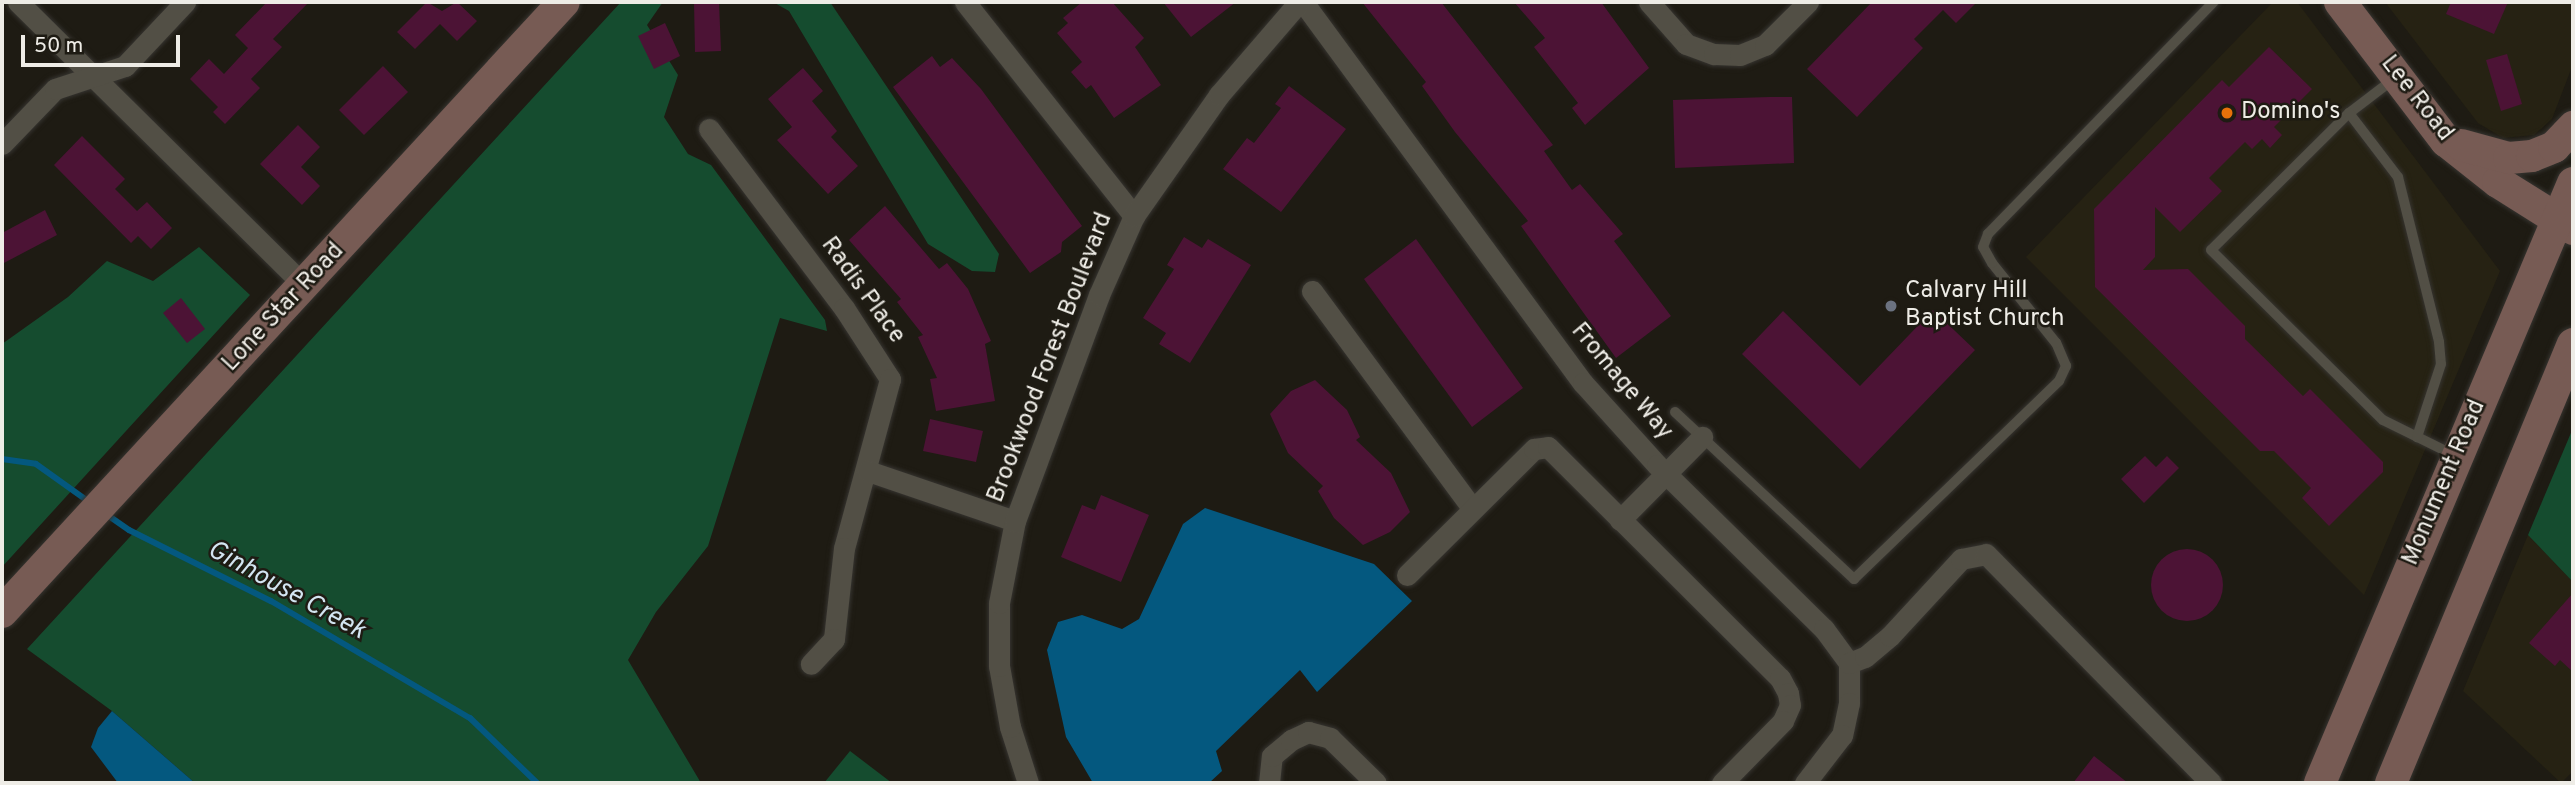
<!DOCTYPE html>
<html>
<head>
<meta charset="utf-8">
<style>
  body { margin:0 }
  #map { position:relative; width:2575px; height:785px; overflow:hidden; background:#1e1b13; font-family:Overpass,sans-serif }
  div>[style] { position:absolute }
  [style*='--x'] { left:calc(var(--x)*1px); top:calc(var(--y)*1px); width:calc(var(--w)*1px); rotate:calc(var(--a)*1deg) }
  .built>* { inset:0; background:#262213 }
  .forest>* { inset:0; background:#154c2f }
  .water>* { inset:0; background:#04587f }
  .stream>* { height:6px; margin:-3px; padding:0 3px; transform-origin:3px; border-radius:3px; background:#04587f }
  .building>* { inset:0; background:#4c1335 }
  .round { border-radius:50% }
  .roads { filter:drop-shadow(0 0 2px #363430) drop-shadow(0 0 2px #363430) }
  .lane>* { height:10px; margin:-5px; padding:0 5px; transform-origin:5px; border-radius:5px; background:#524f45 }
  .street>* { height:21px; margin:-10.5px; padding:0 10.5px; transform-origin:10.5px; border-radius:10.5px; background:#524f45 }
  .secondary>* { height:32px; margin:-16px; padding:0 16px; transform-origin:16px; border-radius:16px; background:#775b54 }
  .dots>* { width:19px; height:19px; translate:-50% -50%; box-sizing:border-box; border:4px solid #1e1b13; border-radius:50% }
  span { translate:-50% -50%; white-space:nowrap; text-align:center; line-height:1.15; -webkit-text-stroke:5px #1e1b13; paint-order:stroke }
  .street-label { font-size:24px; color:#eeece6 }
  .poi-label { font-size:24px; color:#eeece6 }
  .left { translate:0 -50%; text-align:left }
  .water-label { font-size:26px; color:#d3e5f1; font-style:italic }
  .frame { position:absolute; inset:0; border:4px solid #eeece6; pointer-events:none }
  .scale { position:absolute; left:21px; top:35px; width:159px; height:32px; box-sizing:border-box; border:4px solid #eeece6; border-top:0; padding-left:9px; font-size:21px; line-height:24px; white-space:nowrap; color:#eeece6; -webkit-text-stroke:5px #1e1b13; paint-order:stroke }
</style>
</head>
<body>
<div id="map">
  <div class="built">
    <div style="clip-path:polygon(2273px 2px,2297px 2px,2500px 271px,2364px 595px,2026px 257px)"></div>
    <div style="clip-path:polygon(2385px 2px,2573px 2px,2573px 64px,2552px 119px,2534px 135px,2503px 138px,2478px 123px)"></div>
    <div style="clip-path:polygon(2528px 535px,2573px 582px,2573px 771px,2561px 783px,2463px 691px)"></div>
  </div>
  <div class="forest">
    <div style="clip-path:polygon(621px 2px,663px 2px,647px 25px,678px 75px,664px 117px,688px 154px,711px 165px,825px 320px,827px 331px,780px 318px,708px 546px,656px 612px,628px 660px,701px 783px,195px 783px,112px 711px,27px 649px)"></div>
    <div style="clip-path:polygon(773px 2px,830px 2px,999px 254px,995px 272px,972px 271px,928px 244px,789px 11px)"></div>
    <div style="clip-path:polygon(199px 247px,250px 295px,2px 567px,2px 344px,68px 297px,107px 261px,153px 281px)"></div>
    <div style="clip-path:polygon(2573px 428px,2573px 582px,2528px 535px)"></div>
    <div style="clip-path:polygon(850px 751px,892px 783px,824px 783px)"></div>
  </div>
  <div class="water">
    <div style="clip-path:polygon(1205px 508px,1374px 564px,1412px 601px,1317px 692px,1300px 670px,1216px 751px,1222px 771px,1209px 783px,1093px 783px,1066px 737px,1047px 650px,1058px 622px,1082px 615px,1122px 629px,1139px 619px,1183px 524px)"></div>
    <div style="clip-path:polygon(112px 711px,195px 783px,118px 783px,91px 747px,98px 728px)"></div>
  </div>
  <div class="stream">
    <div style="--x:2;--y:459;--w:34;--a:8"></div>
    <div style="--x:36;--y:464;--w:69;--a:35.5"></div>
    <div style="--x:106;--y:514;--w:28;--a:35"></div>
    <div style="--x:129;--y:530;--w:159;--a:26.6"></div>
    <div style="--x:271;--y:601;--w:231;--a:30.5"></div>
    <div style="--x:470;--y:718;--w:93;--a:44.1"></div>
  </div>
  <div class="building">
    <div style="clip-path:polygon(267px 2px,309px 2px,273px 39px,282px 47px,251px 79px,260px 88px,225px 124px,213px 112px,218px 107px,190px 79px,209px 59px,224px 74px,248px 48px,235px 35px)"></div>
    <div style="clip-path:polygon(427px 2px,442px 11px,457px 2px,477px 21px,457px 41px,440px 24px,415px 49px,397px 32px)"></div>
    <div style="clip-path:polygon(694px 2px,719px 2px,721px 51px,695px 52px)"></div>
    <div style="clip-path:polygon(1082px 2px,1112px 2px,1144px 38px,1135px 47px,1161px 85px,1114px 118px,1091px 85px,1086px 89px,1071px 72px,1082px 62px,1057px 33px,1068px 23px,1063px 18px)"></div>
    <div style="clip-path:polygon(1163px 2px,1236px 2px,1191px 37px)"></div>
    <div style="clip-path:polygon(1362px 2px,1441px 2px,1553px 145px,1544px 151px,1572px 190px,1580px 184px,1623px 234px,1614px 241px,1671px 316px,1616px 358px,1521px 226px,1528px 221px,1455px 132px,1422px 86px,1426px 82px)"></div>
    <div style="clip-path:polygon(1514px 2px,1601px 2px,1649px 68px,1585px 125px,1572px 108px,1578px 103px,1534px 47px,1545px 38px)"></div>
    <div style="clip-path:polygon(1872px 2px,1977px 2px,1956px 23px,1943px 10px,1914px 39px,1923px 48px,1857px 117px,1807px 69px)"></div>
    <div style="clip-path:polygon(2451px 2px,2508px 2px,2494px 34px,2446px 14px)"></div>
    <div style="clip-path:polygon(665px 23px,680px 56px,654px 69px,638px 36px)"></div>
    <div style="clip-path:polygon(2269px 47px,2312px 89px,2274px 127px,2282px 135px,2270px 148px,2262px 139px,2252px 149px,2245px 142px,2209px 178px,2222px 191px,2180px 232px,2155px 207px,2155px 257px,2143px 270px,2188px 269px,2245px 326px,2245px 339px,2303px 396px,2310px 389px,2383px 462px,2383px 472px,2329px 526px,2302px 498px,2311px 488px,2274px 451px,2260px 451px,2095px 287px,2094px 209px,2222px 80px,2229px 87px)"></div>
    <div style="clip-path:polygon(2507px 54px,2522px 104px,2501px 111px,2486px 60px)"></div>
    <div style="clip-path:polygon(932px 56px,940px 67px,952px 58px,981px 89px,1082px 226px,1062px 242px,1061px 252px,1030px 273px,893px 87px)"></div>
    <div style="clip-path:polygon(383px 66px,408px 92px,364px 135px,339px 110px)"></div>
    <div style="clip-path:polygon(803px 68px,823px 91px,812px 101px,837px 131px,831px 137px,858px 166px,828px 194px,777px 140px,792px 127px,768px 99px)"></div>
    <div style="clip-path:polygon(1289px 86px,1346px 129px,1281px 212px,1223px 169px,1247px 138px,1254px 143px,1281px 108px,1275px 104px)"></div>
    <div style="clip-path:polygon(1770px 97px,1792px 97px,1794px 163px,1675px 168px,1673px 100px)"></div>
    <div style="clip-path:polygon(298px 125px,320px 147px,301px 167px,320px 186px,302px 205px,260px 164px)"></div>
    <div style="clip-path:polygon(82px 136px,125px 179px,115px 189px,137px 211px,147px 202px,172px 228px,151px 249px,138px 236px,131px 243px,54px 165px)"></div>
    <div style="clip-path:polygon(885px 206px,939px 269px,947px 263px,968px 289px,991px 341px,985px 344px,995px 401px,936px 411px,930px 379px,937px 378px,918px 337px,923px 335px,897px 302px,901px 299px,849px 240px)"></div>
    <div style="clip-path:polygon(45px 210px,57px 235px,2px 264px,2px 233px)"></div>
    <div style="clip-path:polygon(1184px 237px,1202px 248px,1208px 239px,1251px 265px,1190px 363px,1159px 344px,1166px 333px,1143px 318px,1174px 269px,1167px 265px)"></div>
    <div style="clip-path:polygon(1416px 239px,1523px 388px,1472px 427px,1364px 279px)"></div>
    <div style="clip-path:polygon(181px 298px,205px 329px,187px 343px,163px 313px)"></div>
    <div style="clip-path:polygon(1933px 310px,1975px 350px,1860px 469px,1742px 354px,1783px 311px,1860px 386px)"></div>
    <div style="clip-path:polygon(1315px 380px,1347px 410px,1360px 437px,1356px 440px,1391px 473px,1410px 512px,1390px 532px,1363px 545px,1334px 518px,1318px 491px,1323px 486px,1288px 453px,1270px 414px,1291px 391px)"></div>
    <div style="clip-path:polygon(930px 419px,983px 431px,976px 462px,923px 451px)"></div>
    <div style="clip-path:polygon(2145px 456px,2156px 467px,2167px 456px,2179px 468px,2144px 503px,2121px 479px)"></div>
    <div style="clip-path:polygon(1101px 495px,1149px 515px,1121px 582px,1061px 557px,1082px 505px,1095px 510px)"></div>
    <div class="round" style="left:2151px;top:549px;width:72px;height:72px"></div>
    <div style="clip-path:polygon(2573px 593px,2573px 672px,2560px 660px,2555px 666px,2529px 643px)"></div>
    <div style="clip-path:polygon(2094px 756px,2128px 783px,2073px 783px)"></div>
  </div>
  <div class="roads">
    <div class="lane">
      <div style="--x:2395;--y:78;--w:58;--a:142.7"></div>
      <div style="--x:2349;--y:113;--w:194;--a:135.2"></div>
      <div style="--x:2211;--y:250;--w:242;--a:44.7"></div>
      <div style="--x:2383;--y:420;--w:81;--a:26.3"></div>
      <div style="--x:2349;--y:113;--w:81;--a:52.6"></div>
      <div style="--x:2398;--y:177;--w:170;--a:76"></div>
      <div style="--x:2439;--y:342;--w:22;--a:85"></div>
      <div style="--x:2441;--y:364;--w:77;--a:108.2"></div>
      <div style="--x:1675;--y:412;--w:245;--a:43"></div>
      <div style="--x:1854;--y:579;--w:285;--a:-44"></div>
      <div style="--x:2059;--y:381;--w:17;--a:-65"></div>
      <div style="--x:2066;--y:366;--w:25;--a:-113"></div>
      <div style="--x:2056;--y:343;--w:102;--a:-128.7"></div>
      <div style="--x:1992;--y:263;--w:18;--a:-119"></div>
      <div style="--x:1983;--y:247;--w:14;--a:-69"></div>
      <div style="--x:1988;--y:234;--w:324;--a:-45.8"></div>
    </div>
    <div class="street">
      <div style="--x:18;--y:2;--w:404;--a:44.7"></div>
      <div style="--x:965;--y:2;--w:273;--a:51.7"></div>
      <div style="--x:1303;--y:2;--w:473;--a:53.7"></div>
      <div style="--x:1583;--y:383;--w:110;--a:47.9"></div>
      <div style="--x:1657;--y:465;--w:234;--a:44.5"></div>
      <div style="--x:1824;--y:629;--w:42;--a:53.7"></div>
      <div style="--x:1849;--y:663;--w:40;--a:90"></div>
      <div style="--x:1849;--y:703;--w:33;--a:102"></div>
      <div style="--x:1842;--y:735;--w:61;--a:127.6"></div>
      <div style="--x:1649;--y:2;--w:56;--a:48.6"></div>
      <div style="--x:1686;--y:44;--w:30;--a:20"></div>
      <div style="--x:1714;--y:54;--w:26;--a:2"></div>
      <div style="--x:1740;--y:55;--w:27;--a:-22"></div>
      <div style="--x:1765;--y:45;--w:61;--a:-45"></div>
      <div style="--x:709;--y:129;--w:224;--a:53"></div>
      <div style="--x:844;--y:308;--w:85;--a:57.1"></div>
      <div style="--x:890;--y:379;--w:175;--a:105.2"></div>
      <div style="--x:844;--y:548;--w:92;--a:96.3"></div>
      <div style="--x:834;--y:639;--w:34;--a:133"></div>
      <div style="--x:2;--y:144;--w:76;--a:-46.1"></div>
      <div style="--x:55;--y:89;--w:74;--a:-18.2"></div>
      <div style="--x:125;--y:66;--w:88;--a:-46.8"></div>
      <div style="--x:1312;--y:291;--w:271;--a:53.6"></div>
      <div style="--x:868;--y:471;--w:155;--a:18.8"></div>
      <div style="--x:1620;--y:520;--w:117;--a:-45.3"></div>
      <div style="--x:1407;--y:575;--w:179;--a:-44.8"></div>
      <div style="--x:1534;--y:449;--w:14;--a:-8"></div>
      <div style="--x:1548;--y:447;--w:327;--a:44.9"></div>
      <div style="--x:1780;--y:678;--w:17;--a:62"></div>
      <div style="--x:1788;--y:693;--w:12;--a:81"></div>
      <div style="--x:1790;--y:705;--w:17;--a:114"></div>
      <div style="--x:1783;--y:721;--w:87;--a:134.5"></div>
      <div style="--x:1849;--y:663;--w:17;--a:-21"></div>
      <div style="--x:1865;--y:657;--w:33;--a:-40"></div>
      <div style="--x:1890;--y:636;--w:105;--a:-47.3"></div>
      <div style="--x:1961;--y:559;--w:25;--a:-11"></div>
      <div style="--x:1986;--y:554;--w:321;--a:45.5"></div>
      <div style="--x:1028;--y:783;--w:59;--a:-107.8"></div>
      <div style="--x:1010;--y:727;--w:62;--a:-100.2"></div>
      <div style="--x:999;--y:666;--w:63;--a:-90"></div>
      <div style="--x:999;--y:603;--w:84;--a:-79"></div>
      <div style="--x:1015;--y:521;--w:241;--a:-69.6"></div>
      <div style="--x:1099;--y:295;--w:86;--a:-66.1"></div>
      <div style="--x:1134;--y:216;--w:148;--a:-54.9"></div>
      <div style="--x:1219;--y:95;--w:123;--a:-49.3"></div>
      <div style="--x:1269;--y:783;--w:27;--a:-84"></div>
      <div style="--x:1272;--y:756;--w:25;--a:-40"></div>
      <div style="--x:1291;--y:740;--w:19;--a:-25"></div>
      <div style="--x:1308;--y:732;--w:23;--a:15"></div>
      <div style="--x:1330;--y:738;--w:64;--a:44.4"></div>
    </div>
    <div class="secondary">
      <div style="--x:2340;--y:2;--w:175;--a:52.7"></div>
      <div style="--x:2446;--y:141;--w:66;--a:38.3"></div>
      <div style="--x:2498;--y:182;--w:89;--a:32.1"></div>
      <div style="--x:2461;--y:145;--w:50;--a:15.2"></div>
      <div style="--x:2509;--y:158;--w:23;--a:-5"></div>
      <div style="--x:2532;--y:156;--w:24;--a:-22"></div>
      <div style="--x:2554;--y:147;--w:28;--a:-46"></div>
      <div style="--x:2;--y:612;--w:829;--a:-47.35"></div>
      <div style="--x:2320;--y:783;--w:651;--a:-67.14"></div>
      <div style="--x:2391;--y:783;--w:475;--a:-67.5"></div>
    </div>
  </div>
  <div class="dots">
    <div style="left:2227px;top:113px;background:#e8710a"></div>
    <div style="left:1891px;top:306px;background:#6b7280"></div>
  </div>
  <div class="street-label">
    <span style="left:2416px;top:99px;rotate:52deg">Lee Road</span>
    <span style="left:862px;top:291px;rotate:54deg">Radis Place</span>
    <span style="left:284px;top:308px;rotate:-47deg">Lone Star Road</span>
    <span style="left:1051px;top:358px;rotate:-69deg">Brookwood Forest Boulevard</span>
    <span style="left:1621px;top:382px;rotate:50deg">Fromage Way</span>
    <span style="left:2445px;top:483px;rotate:-67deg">Monument Road</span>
  </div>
  <div class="poi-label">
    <span class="left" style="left:2241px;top:113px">Domino's</span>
    <span class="left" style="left:1905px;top:306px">Calvary Hill<br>Baptist Church</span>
  </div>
  <div class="water-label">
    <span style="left:286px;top:591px;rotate:29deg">Ginhouse Creek</span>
  </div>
  <div class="frame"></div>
  <div class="scale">50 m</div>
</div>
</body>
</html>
